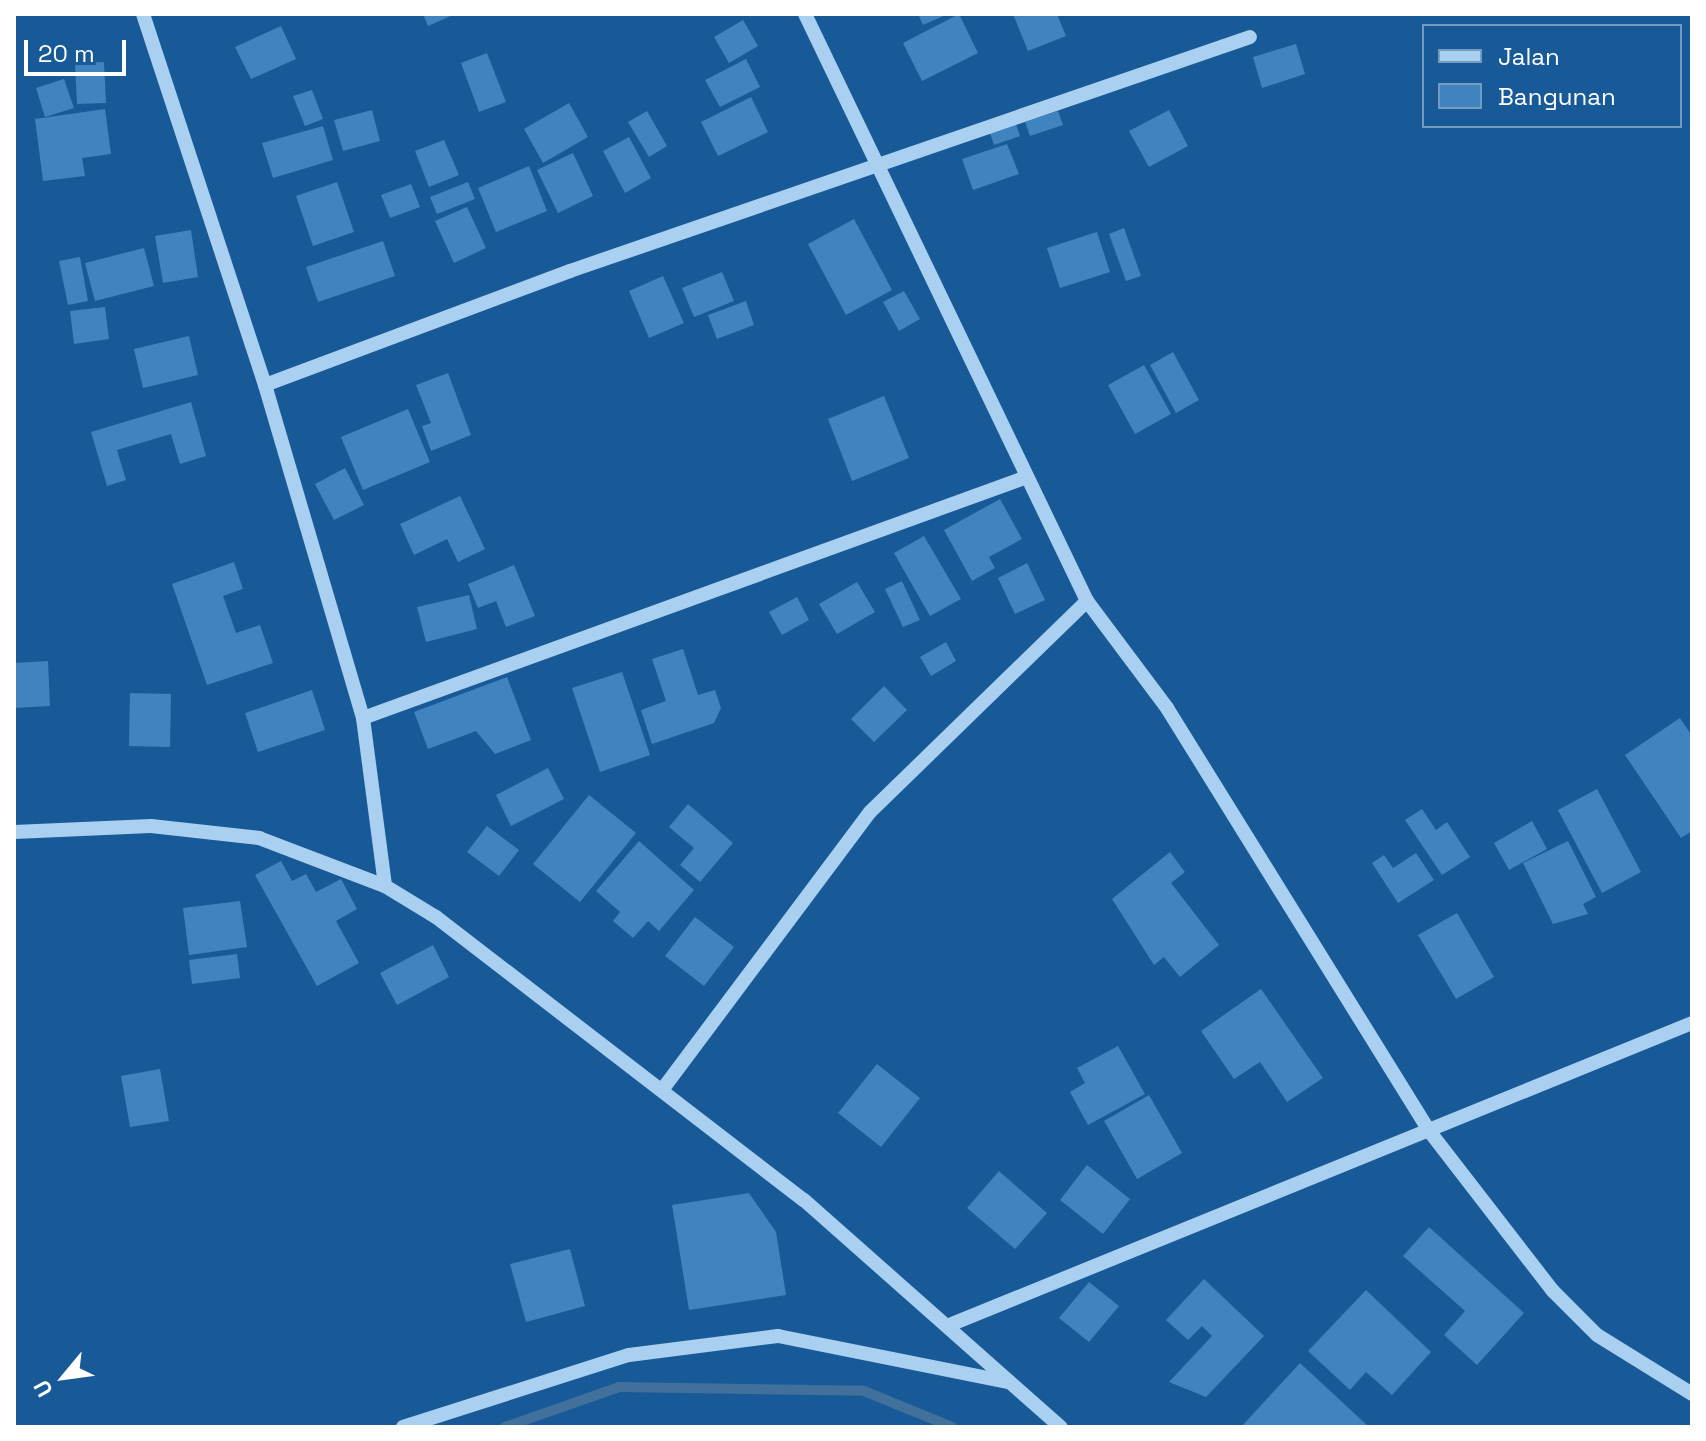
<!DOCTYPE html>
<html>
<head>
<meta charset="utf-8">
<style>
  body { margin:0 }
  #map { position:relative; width:1706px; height:1441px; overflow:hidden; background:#175a97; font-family:"Space Grotesk",sans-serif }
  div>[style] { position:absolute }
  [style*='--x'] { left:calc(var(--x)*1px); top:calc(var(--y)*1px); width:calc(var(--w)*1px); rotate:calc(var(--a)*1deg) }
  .stream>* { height:10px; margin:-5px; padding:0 5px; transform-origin:5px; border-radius:5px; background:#41709c }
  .building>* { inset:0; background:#3f83bf }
  .minor>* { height:14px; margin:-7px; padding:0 7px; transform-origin:7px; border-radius:7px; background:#aad0f1 }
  span { translate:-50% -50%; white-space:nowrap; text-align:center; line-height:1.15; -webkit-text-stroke:8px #175a97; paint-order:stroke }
  .frame { position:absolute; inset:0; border:16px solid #fff; pointer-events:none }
  .legend { position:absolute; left:1422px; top:24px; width:260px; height:104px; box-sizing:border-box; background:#175a97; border:2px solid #749cc1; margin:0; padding:10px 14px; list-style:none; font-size:24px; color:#fff }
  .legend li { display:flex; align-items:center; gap:16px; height:40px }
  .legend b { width:40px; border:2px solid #749cc1 }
  .north { position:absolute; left:24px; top:1337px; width:80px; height:80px; -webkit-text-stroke:6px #175a97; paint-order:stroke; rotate:241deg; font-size:22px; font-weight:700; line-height:32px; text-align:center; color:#fff }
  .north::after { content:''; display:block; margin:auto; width:28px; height:36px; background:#fff; clip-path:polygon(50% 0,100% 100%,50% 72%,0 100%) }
  .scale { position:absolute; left:24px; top:40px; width:102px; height:36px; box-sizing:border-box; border:4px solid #fff; border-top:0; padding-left:10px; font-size:24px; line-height:28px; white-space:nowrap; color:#fff; -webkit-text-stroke:6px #175a97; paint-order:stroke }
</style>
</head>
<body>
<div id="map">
  <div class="stream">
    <div style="--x:505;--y:1427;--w:121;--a:-19.3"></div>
    <div style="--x:619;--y:1387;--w:245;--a:0.9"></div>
    <div style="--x:864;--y:1391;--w:95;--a:22.2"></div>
  </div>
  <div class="building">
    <div style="clip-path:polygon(423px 14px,455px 14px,428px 26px)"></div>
    <div style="clip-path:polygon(918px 14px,948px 14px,923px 25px)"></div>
    <div style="clip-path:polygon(959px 14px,978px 53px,922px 81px,903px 43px)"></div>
    <div style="clip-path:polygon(1013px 14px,1057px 14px,1066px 36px,1028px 51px)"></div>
    <div style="clip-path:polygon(743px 20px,758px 46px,729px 63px,714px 37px)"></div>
    <div style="clip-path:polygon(281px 26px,296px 59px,251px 79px,235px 47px)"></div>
    <div style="clip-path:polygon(1296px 44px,1305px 74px,1262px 88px,1253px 57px)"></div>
    <div style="clip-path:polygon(487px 53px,506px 102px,479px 112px,461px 63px)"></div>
    <div style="clip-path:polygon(746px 59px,760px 87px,720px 107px,705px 80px)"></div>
    <div style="clip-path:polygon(104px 62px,106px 103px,77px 104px,75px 63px)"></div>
    <div style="clip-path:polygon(64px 79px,74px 108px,45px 117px,36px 88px)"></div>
    <div style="clip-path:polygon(312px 90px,323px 119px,305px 126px,293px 96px)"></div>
    <div style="clip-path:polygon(751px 97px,768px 132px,718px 156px,701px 122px)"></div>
    <div style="clip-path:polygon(569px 103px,588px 137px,543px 163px,524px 129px)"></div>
    <div style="clip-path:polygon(105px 109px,111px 154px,82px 158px,85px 176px,43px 181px,35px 119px)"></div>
    <div style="clip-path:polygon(372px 110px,380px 141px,343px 151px,334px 120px)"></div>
    <div style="clip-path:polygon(1169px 110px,1188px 146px,1149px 167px,1129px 131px)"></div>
    <div style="clip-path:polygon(647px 111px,667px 146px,649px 157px,628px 122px)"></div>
    <div style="clip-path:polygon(1058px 111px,1063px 125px,1030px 136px,1025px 122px)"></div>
    <div style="clip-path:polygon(1016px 124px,1020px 136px,994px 145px,990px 133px)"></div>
    <div style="clip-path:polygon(323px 126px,333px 160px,273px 178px,262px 143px)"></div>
    <div style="clip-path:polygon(629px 137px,651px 178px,625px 193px,603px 151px)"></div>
    <div style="clip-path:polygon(444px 140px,459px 175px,429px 187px,415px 151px)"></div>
    <div style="clip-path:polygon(1007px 144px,1019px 174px,973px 190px,962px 159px)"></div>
    <div style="clip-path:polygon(573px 153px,593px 196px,558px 213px,537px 170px)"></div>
    <div style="clip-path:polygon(529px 166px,547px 211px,496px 232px,478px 188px)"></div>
    <div style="clip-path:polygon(337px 182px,354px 232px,313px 246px,296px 196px)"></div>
    <div style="clip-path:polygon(468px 182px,475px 199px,437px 214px,430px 197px)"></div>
    <div style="clip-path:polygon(411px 184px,420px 207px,390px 218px,381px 195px)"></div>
    <div style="clip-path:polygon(467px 207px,486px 248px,454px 263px,435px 221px)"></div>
    <div style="clip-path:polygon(854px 219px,892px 290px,846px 315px,808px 244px)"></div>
    <div style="clip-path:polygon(1124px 228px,1141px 276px,1126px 281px,1109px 234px)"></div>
    <div style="clip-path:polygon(191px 230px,198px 277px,163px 283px,155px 236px)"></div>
    <div style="clip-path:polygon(1097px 232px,1110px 272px,1060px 288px,1047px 248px)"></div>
    <div style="clip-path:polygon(383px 241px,395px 276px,318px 302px,306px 267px)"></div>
    <div style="clip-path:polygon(144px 248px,154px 286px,95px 301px,85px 263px)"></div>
    <div style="clip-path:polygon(80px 257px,88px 301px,68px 305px,59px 261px)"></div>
    <div style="clip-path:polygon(722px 272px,734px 301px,694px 317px,682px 288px)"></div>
    <div style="clip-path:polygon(663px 276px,684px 323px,649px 338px,629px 291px)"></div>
    <div style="clip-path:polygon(904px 291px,920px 319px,899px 331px,883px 302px)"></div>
    <div style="clip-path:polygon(746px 301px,754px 325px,717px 339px,708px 315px)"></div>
    <div style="clip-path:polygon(105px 307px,109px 339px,74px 344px,70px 311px)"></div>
    <div style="clip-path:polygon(189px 336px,198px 375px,143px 388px,134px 349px)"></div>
    <div style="clip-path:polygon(1173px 352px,1199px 400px,1176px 413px,1150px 365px)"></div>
    <div style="clip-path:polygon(1144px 365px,1171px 414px,1135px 434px,1108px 385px)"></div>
    <div style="clip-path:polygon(448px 373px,471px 435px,431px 451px,422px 426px,431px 423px,416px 385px)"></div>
    <div style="clip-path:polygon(884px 396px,909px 458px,852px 481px,828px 419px)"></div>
    <div style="clip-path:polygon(191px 402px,206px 456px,180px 464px,171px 434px,117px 450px,126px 480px,107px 486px,91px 432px)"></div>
    <div style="clip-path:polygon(408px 409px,430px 462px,363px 490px,341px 437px)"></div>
    <div style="clip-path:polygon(345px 468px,364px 505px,334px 520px,315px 484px)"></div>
    <div style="clip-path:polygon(460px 496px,485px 549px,458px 562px,447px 539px,414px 555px,400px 524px)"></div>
    <div style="clip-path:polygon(1000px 499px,1022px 539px,989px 557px,995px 568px,972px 581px,944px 530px)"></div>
    <div style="clip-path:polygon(924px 536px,961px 599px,930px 616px,894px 553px)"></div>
    <div style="clip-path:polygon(234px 562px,243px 589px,223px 596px,236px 633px,260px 625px,273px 663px,207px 685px,172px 584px)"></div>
    <div style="clip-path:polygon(1027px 563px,1045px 600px,1015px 614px,998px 578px)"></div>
    <div style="clip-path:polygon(514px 565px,535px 616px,506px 627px,496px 601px,478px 608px,468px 584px)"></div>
    <div style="clip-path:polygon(902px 581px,920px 620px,903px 627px,885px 589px)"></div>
    <div style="clip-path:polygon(857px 582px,875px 612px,837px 634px,819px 604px)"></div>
    <div style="clip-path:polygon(469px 595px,477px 629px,426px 642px,417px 607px)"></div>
    <div style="clip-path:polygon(797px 597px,809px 620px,782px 635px,769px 612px)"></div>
    <div style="clip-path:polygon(946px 642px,956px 661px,931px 676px,920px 657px)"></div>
    <div style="clip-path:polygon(683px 649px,698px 695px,715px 690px,721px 708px,714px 723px,652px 744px,641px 710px,666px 701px,652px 659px)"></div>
    <div style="clip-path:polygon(48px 661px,50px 706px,14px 708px,14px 663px)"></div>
    <div style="clip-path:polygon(622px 672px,650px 755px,600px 772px,572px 688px)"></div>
    <div style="clip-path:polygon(507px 677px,531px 740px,495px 754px,476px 731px,428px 749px,414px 712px)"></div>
    <div style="clip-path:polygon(884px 686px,907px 710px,874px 742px,851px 719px)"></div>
    <div style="clip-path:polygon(312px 690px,325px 730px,258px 752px,245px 713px)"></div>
    <div style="clip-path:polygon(130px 693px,171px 694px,170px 747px,129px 746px)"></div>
    <div style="clip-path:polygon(1680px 718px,1692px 736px,1692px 831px,1681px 838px,1625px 755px)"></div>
    <div style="clip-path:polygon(548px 768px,564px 799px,511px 826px,496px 795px)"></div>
    <div style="clip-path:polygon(1597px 789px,1641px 872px,1602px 893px,1558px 810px)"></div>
    <div style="clip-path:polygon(589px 795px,636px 833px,580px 902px,533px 864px)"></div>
    <div style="clip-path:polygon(688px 804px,733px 843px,700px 882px,680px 865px,694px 848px,669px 827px)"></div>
    <div style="clip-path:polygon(1422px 809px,1436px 830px,1447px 822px,1470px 857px,1442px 875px,1405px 820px)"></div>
    <div style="clip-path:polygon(1532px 821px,1547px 849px,1509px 870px,1494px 843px)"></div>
    <div style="clip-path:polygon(487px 826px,519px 850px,499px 876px,467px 852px)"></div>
    <div style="clip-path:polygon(639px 841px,694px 890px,659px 931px,648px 921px,633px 938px,613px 921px,620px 912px,596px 891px)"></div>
    <div style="clip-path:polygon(1568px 841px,1596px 897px,1583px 904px,1588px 914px,1553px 924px,1523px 863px)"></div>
    <div style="clip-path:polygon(1170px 852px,1185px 872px,1171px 883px,1219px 945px,1180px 977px,1164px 957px,1154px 965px,1112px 899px)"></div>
    <div style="clip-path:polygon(1416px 853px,1434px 880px,1398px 903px,1372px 863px,1384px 855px,1393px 868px)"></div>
    <div style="clip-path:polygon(281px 861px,292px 881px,306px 874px,316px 892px,341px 879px,357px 909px,336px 921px,359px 963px,317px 986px,255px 875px)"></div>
    <div style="clip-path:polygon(240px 901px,247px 947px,189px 955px,183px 908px)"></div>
    <div style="clip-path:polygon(1457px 913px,1494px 977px,1456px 999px,1418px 935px)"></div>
    <div style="clip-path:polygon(695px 917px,734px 947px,704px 986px,665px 956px)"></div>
    <div style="clip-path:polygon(433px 945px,449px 977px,397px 1005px,380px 973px)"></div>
    <div style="clip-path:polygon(237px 954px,240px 978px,192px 984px,189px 960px)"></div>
    <div style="clip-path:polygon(1261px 989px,1323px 1078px,1287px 1102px,1260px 1062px,1234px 1079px,1201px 1031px)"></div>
    <div style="clip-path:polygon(1118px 1046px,1145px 1094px,1088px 1125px,1070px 1092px,1085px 1083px,1077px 1068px)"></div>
    <div style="clip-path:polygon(877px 1064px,920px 1098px,881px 1147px,838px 1113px)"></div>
    <div style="clip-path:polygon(160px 1069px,169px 1121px,130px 1127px,121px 1076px)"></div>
    <div style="clip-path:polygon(1149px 1095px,1182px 1153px,1137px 1179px,1104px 1121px)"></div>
    <div style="clip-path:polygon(1087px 1165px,1130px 1199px,1103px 1234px,1060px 1200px)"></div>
    <div style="clip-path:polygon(999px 1171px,1047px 1213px,1015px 1249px,967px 1208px)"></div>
    <div style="clip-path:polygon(749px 1193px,776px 1232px,786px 1295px,689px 1310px,672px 1205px)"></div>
    <div style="clip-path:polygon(1429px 1227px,1524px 1313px,1477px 1365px,1444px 1335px,1465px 1311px,1403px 1256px)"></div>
    <div style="clip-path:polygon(570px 1249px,585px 1306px,526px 1322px,510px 1264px)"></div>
    <div style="clip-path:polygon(1204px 1279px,1264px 1336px,1206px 1397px,1169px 1382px,1212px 1336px,1202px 1326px,1188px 1340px,1166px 1320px)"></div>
    <div style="clip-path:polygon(1089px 1282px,1119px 1306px,1089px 1342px,1059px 1318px)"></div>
    <div style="clip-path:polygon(1366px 1290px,1431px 1352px,1392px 1395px,1366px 1372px,1350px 1390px,1308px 1351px)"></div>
    <div style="clip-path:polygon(1300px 1363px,1369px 1427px,1241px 1427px)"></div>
  </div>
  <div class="minor">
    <div style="--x:143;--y:14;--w:391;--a:71.8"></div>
    <div style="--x:265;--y:385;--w:347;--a:73.6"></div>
    <div style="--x:363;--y:718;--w:169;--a:82.5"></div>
    <div style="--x:805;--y:14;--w:651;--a:64.34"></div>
    <div style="--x:1087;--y:601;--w:134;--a:53.2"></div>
    <div style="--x:1167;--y:708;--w:499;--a:58.2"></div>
    <div style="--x:1430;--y:1132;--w:201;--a:52.3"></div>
    <div style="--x:1553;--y:1291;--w:62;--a:45"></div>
    <div style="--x:1597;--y:1335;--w:112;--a:31.8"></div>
    <div style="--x:265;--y:385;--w:326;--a:-20.5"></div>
    <div style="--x:570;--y:271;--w:719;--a:-18.99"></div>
    <div style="--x:363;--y:718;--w:706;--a:-19.95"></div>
    <div style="--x:14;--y:832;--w:137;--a:-2.5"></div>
    <div style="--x:151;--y:826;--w:109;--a:6.3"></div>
    <div style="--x:259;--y:838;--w:135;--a:20.9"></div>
    <div style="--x:385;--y:886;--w:60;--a:31.3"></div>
    <div style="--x:436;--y:917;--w:464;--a:37.6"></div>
    <div style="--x:804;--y:1200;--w:343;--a:41.5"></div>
    <div style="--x:662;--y:1090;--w:347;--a:-53.2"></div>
    <div style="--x:870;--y:812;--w:303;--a:-44.2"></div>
    <div style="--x:947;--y:1326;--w:804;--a:-22.13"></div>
    <div style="--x:403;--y:1427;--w:237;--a:-17.7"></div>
    <div style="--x:629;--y:1355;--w:150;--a:-7.3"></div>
    <div style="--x:778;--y:1336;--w:235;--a:11.3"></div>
  </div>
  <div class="frame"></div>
  <ul class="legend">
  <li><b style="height:10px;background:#aad0f1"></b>Jalan</li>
  <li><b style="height:22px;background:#3f83bf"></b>Bangunan</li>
  </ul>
  <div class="north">U</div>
  <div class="scale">20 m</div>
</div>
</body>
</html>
